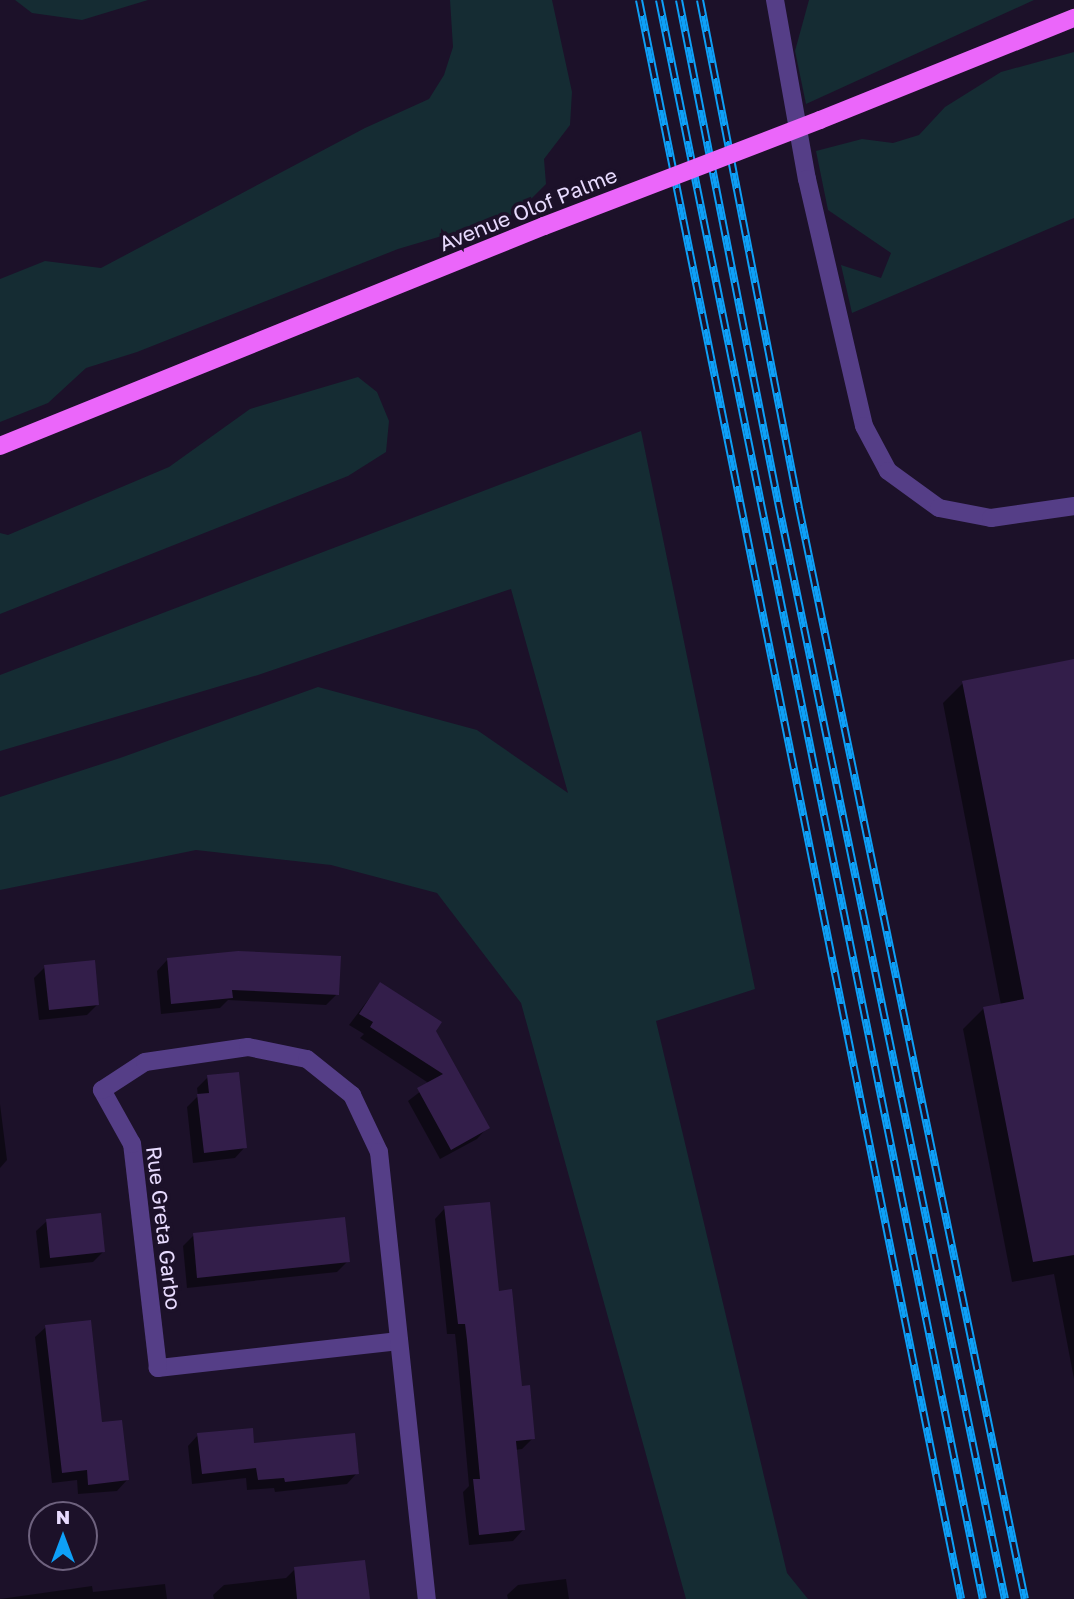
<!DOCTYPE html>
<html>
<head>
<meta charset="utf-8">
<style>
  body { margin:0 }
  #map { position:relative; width:1074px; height:1599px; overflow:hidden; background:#1c1129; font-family:"Golos Text",sans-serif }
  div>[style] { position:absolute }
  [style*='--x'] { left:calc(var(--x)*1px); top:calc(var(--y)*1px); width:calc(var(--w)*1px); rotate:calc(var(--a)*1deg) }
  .green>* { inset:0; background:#152c33 }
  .shadow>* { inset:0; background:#0007 }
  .building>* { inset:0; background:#331e4a }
  .minor>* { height:18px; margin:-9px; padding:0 9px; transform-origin:9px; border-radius:9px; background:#553e87 }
  .major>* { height:18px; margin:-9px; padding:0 9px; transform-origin:9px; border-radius:9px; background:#eb66fa }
  .rail>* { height:8px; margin-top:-4px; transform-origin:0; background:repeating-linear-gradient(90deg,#1c1129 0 16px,#0ea0f7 0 32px); box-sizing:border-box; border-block:2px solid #0ea0f7 }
  .major-bridge>* { height:18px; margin:-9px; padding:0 9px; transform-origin:9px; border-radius:9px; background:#eb66fa }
  span { translate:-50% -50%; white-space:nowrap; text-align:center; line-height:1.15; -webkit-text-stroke:7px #1c1129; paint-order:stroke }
  .street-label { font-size:21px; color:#e8dbfe }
  .north { position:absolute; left:28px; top:1501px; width:70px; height:70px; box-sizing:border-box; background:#1c1129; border:2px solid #6e627e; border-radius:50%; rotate:0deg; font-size:19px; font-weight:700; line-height:28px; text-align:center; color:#e8dbfe }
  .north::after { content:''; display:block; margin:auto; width:24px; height:32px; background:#0ea0f7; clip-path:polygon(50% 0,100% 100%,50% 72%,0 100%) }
</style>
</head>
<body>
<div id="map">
  <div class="green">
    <div style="clip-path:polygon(15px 0,148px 0,82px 20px,32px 13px)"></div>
    <div style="clip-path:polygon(450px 0,552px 0,572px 92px,570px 125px,544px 159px,546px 184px,516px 214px,398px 249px,137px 352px,86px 368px,48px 403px,0 422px,0 279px,45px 261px,101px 268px,365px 128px,429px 99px,444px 75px,453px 47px)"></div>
    <div style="clip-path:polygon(809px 0,1034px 0,806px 104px,795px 51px)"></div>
    <div style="clip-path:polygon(1074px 52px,1074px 218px,852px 313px,841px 265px,881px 278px,891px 253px,828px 210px,816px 151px,862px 139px,893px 143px,919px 135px,945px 107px,1001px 72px)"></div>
    <div style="clip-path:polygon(358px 377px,377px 392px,389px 421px,386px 452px,348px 476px,0 614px,0 533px,8px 535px,169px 467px,250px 409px)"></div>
    <div style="clip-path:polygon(641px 431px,755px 989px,656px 1021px,787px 1573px,808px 1599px,686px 1599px,521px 1003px,437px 893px,331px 865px,196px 850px,0 890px,0 797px,120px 758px,318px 687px,477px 730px,568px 793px,511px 589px,258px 675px,0 751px,0 675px)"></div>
  </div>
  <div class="shadow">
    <div style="clip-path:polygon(1074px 661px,1074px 1379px,1054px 1274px,1012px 1282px,963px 1029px,984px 1008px,1001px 1005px,943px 703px,963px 683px)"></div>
    <div style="clip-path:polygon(167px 960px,337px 994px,326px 1005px,228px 1000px,220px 1008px,161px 1014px,157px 971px)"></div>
    <div style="clip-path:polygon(45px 967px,98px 1004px,87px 1015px,39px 1020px,34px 978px)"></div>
    <div style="clip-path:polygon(380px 984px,434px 1031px,487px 1128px,477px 1139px,440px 1159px,408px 1101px,430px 1084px,360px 1038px,364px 1034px,349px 1025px)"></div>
    <div style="clip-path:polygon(208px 1077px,245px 1147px,235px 1158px,193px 1163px,187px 1107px,198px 1096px,197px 1088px)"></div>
    <div style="clip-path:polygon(0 1104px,7px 1160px,0 1168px)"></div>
    <div style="clip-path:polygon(445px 1208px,497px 1293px,533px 1438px,522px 1449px,515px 1450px,523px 1530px,513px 1541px,469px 1545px,463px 1492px,469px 1486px,457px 1352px,455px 1334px,447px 1334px,435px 1219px)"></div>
    <div style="clip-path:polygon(47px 1221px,104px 1251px,93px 1262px,40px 1268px,36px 1231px)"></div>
    <div style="clip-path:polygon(194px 1235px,348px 1261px,337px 1272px,187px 1288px,183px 1246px)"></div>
    <div style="clip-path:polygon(46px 1327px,127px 1480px,117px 1491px,78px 1494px,77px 1480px,52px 1483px,35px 1337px)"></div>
    <div style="clip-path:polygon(198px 1435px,253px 1445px,357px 1473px,347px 1484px,275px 1492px,274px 1488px,247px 1490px,246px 1478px,192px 1484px,188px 1446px)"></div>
    <div style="clip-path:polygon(295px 1569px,368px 1599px,214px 1599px,213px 1595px,224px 1585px,286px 1578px)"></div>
    <div style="clip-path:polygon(566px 1579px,569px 1599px,508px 1599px,507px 1595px,518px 1585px)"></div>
    <div style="clip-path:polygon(165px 1584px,167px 1599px,0 1599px,92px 1586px,93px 1592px)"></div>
  </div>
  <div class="building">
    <div style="clip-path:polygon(1074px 659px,1074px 1255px,1033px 1262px,983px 1007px,1024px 999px,962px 681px)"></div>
    <div style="clip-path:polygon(238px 951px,341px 956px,339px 995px,232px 990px,233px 998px,171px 1004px,167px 958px)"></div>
    <div style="clip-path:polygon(95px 960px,99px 1005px,49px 1010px,44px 965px)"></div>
    <div style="clip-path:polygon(380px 982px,442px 1022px,436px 1031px,490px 1128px,451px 1150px,417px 1088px,443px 1074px,370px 1027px,373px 1022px,359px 1014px)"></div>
    <div style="clip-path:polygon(239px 1072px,247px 1148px,204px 1153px,197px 1094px,209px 1093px,207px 1075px)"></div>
    <div style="clip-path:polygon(490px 1202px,499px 1291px,512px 1289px,522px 1386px,530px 1385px,535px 1439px,516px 1441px,525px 1530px,479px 1535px,473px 1479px,480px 1479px,467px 1340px,465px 1324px,458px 1324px,444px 1206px)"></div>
    <div style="clip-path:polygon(101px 1213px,105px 1252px,50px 1258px,46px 1219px)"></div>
    <div style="clip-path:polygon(345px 1217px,350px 1262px,197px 1278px,193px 1233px)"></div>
    <div style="clip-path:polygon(91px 1320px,102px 1422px,122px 1420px,129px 1480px,88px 1485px,87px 1470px,62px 1473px,45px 1325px)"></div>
    <div style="clip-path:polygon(253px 1428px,254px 1443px,355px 1433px,359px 1474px,285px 1482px,284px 1478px,258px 1480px,256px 1468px,202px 1474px,197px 1433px)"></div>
    <div style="clip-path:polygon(365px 1560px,370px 1599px,297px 1599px,294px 1567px)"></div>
  </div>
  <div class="minor">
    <div style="--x:775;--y:0;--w:182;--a:79.9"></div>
    <div style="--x:807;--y:179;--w:253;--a:77"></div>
    <div style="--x:864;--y:426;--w:51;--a:61.9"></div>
    <div style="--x:888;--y:471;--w:63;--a:36"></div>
    <div style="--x:939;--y:508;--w:53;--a:10.9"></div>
    <div style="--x:991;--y:518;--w:84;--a:-8.2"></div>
    <div style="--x:399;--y:1341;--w:243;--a:173.6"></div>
    <div style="--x:158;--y:1368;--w:226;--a:-96.6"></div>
    <div style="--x:132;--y:1144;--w:62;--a:-119.1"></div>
    <div style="--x:102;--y:1090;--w:51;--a:-33.1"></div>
    <div style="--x:145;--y:1062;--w:104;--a:-8.3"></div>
    <div style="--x:248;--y:1047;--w:60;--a:11.5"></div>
    <div style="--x:307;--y:1059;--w:58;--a:38.7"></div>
    <div style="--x:352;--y:1095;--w:63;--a:64.7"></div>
    <div style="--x:379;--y:1152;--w:450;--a:83.9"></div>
  </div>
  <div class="major">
    <div style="--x:820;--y:120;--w:274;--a:-21.9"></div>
    <div style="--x:0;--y:446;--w:587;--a:-22.02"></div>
  </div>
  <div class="rail">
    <div style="--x:639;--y:0;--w:1631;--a:78.61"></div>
    <div style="--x:659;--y:0;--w:1631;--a:78.55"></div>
    <div style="--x:679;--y:0;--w:512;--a:78.84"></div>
    <div style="--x:778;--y:502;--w:1120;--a:78.31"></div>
    <div style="--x:700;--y:0;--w:518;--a:78.97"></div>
    <div style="--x:799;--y:508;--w:1114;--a:78.3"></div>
  </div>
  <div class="major-bridge">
    <div style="--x:544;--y:226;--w:296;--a:-21"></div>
  </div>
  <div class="street-label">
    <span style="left:528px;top:209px;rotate:-22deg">Avenue Olof Palme</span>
    <span style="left:164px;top:1228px;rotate:83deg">Rue Greta Garbo</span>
  </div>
  <div class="north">N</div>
</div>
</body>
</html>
